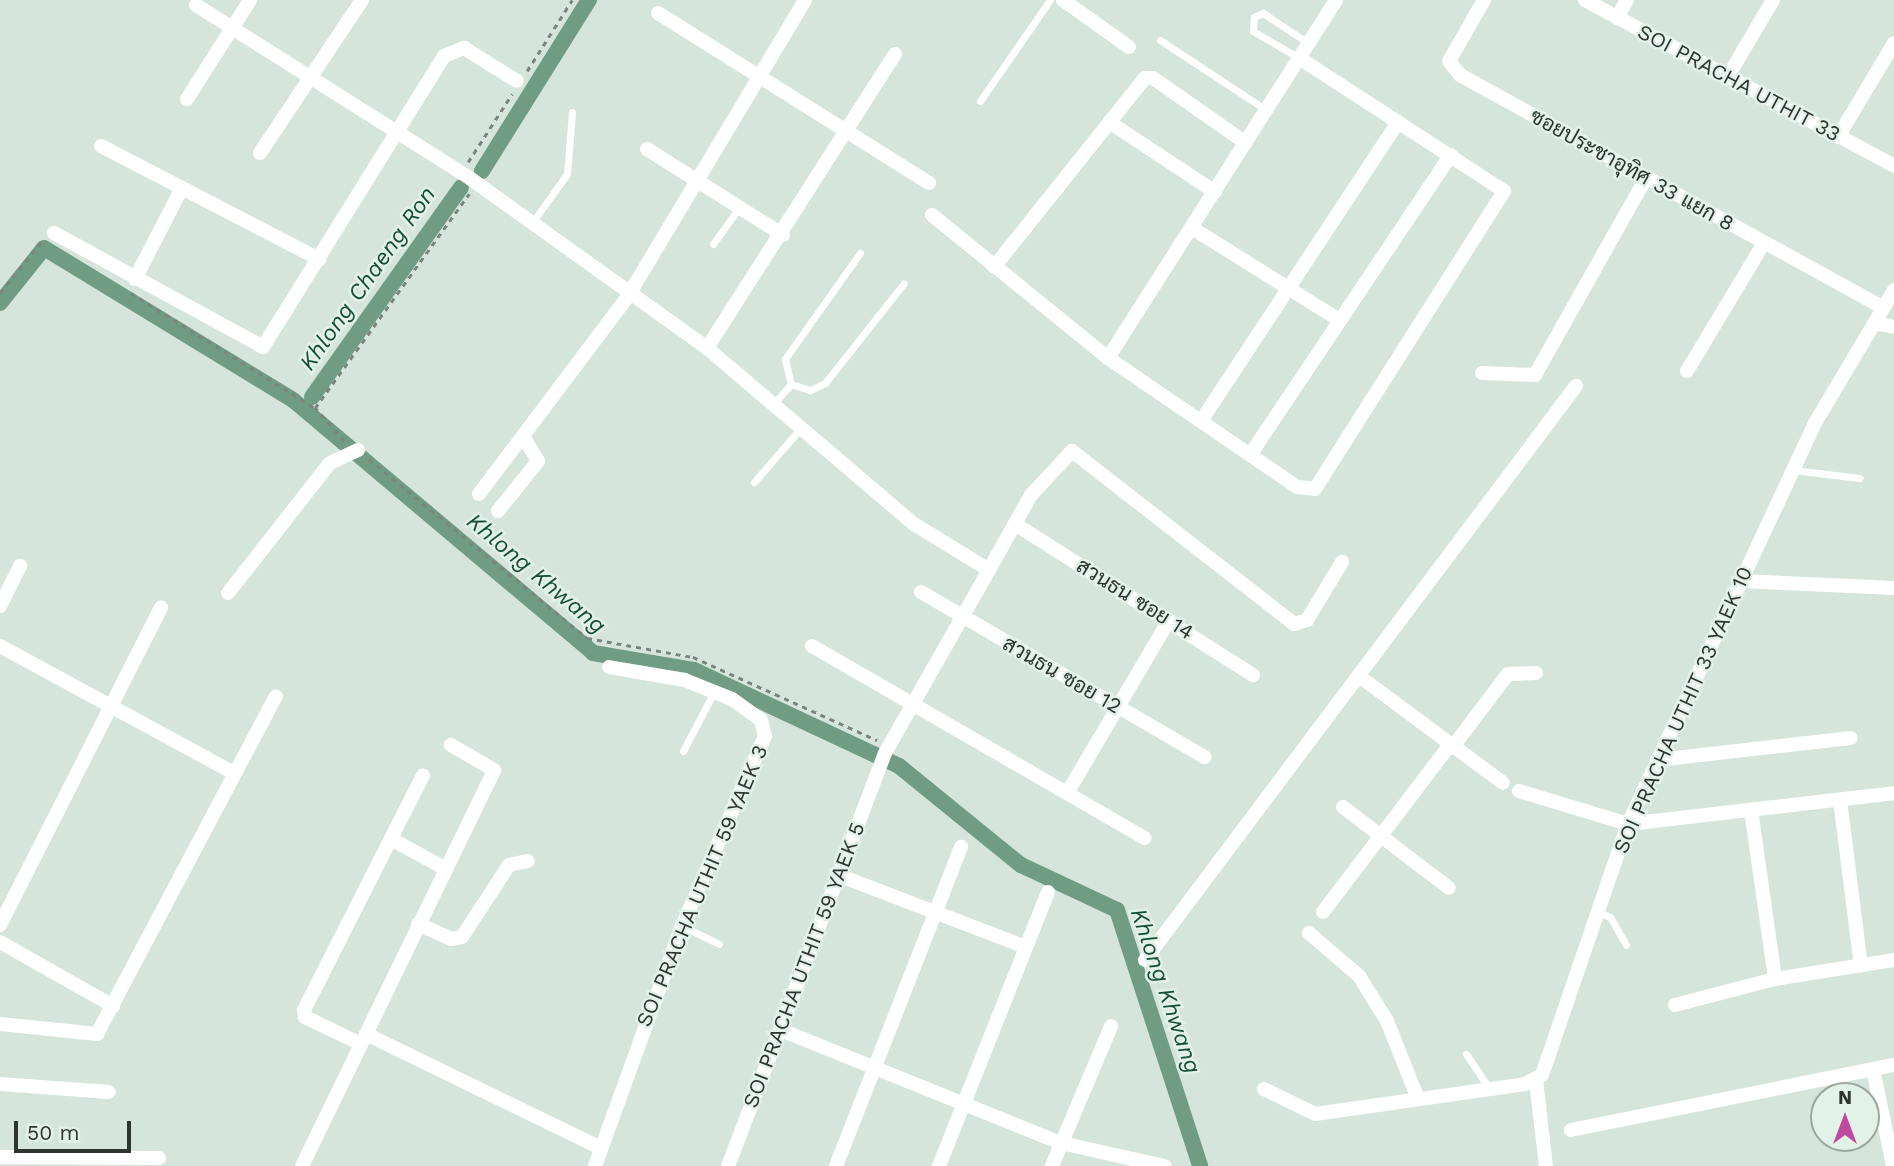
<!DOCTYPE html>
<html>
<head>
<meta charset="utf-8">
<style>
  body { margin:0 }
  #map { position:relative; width:1894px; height:1166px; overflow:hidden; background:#d5e5dc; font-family:"Work Sans",Sarabun,sans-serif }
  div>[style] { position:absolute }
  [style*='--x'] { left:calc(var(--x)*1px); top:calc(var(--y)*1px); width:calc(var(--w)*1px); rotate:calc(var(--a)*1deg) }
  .canal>* { height:16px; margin:-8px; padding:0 8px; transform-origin:8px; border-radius:8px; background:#6f9c83 }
  .path>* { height:2.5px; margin-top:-1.25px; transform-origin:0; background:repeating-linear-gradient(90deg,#7b857f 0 5px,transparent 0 10px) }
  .lane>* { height:7px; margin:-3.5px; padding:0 3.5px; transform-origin:3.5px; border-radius:3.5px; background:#fff }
  .street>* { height:14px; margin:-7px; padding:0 7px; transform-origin:7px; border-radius:7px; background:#fff }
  span { translate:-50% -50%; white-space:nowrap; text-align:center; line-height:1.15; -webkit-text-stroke:5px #e3f2e9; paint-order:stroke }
  .street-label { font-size:21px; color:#2e3430 }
  .water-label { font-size:23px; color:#164e34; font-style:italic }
  .north { position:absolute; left:1810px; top:1082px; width:70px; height:70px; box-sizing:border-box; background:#e3f2e9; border:2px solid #9ba69f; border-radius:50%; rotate:0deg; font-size:19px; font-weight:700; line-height:28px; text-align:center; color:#2e3430 }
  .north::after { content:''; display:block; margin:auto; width:24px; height:32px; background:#bf499f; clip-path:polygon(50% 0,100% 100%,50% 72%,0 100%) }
  .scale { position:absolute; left:14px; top:1121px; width:117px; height:32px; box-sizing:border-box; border:4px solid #2e3430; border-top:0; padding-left:9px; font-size:21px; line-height:24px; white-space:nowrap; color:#2e3430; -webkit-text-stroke:5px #e3f2e9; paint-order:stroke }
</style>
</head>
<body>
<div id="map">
  <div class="canal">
    <div style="--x:482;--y:171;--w:202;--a:-58"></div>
    <div style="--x:0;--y:303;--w:70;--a:-51.3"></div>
    <div style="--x:44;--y:248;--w:292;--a:31.4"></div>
    <div style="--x:293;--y:400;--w:392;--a:40.1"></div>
    <div style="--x:593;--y:653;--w:102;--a:9.6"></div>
    <div style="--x:694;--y:670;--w:226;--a:25.1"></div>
    <div style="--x:899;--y:766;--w:157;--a:39.1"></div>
    <div style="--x:1021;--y:865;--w:106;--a:25.1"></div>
    <div style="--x:1117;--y:910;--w:269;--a:72"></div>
    <div style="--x:312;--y:397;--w:257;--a:-54.6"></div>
  </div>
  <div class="path">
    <div style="--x:527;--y:71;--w:84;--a:-57.6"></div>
    <div style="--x:468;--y:162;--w:81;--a:-57.1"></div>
    <div style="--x:0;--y:293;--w:67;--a:-51.1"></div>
    <div style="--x:131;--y:293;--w:217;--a:32"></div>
    <div style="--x:344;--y:441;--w:44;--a:-131.3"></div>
    <div style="--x:315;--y:408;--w:264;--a:-54.3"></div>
    <div style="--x:369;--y:459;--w:282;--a:39.4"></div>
    <div style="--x:587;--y:638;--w:108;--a:10.2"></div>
    <div style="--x:693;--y:657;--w:202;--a:24.3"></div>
  </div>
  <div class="lane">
    <div style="--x:1160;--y:40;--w:127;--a:33.4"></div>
    <div style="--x:1299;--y:58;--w:53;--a:-149.6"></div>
    <div style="--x:1253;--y:31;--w:14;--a:-86"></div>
    <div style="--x:1254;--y:17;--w:10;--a:-24"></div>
    <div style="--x:1263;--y:13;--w:54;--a:33.7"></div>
    <div style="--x:980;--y:101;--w:123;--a:-55.3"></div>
    <div style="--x:532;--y:223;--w:60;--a:-54.5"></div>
    <div style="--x:567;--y:174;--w:62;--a:-85.4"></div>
    <div style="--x:713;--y:244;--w:44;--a:-54.2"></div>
    <div style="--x:860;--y:253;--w:130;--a:125.3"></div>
    <div style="--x:785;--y:359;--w:26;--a:77"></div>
    <div style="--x:791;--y:384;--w:20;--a:18"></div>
    <div style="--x:810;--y:390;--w:17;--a:-25"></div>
    <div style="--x:825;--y:383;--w:127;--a:-51.7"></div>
    <div style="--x:775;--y:402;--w:24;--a:-48"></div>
    <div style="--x:1793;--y:470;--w:67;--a:6.8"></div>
    <div style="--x:754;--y:482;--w:72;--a:-49"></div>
    <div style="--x:683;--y:751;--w:67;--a:-62.3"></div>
    <div style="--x:1598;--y:912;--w:13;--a:23"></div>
    <div style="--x:1610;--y:917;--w:32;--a:60"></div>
    <div style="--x:682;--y:926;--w:41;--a:25.9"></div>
    <div style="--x:1466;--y:1054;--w:41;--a:55.9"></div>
  </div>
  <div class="street">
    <div style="--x:1063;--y:0;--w:81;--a:35.5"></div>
    <div style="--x:1484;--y:0;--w:70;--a:119.8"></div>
    <div style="--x:1449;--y:61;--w:18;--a:52"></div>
    <div style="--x:1460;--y:75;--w:483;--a:28.8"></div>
    <div style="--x:1585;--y:0;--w:351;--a:28.2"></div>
    <div style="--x:196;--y:5;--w:325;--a:32.3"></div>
    <div style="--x:471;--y:179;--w:290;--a:35.6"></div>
    <div style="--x:707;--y:348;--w:272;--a:40.4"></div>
    <div style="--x:914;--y:524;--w:88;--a:31.5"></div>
    <div style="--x:989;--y:570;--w:210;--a:119.6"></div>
    <div style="--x:885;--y:753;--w:442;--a:110.8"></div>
    <div style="--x:658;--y:13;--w:320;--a:32.1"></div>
    <div style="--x:1617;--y:18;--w:21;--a:-61"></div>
    <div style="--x:1727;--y:78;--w:91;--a:-59.5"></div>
    <div style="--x:187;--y:99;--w:117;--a:-57.5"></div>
    <div style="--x:1109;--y:122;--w:127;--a:33.4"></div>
    <div style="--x:1838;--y:137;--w:109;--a:-59.2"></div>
    <div style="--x:101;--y:146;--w:246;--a:27.4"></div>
    <div style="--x:647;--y:149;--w:161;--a:32.3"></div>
    <div style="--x:260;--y:153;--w:184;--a:-56.3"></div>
    <div style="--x:932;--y:215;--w:227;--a:39.1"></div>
    <div style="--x:1108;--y:358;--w:229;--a:34.3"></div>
    <div style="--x:1297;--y:487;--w:18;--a:6"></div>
    <div style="--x:1315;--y:489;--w:353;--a:-57.6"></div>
    <div style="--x:1504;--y:191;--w:244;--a:-147"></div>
    <div style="--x:1192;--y:228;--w:173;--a:32"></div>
    <div style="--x:54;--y:233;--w:238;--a:28.6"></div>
    <div style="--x:263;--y:347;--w:343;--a:-58.1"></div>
    <div style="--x:444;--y:56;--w:22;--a:-22"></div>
    <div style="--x:464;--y:48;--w:62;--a:31.9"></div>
    <div style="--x:994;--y:267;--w:242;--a:-51.4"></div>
    <div style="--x:1145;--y:78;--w:8;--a:0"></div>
    <div style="--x:1153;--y:78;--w:113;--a:35"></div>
    <div style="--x:135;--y:279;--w:102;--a:-62.7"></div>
    <div style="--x:1874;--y:323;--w:20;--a:11"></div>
    <div style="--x:707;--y:348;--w:349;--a:-57.4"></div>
    <div style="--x:1108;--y:358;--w:424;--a:-57.5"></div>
    <div style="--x:1687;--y:371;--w:149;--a:-59"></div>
    <div style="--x:1482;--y:373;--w:53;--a:2.2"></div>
    <div style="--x:1535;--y:375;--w:226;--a:-60.6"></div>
    <div style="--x:1201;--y:421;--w:358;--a:-56.6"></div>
    <div style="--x:1250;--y:455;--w:361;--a:-56.2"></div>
    <div style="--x:479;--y:494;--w:248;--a:-53"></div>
    <div style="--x:628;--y:296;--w:345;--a:-59.1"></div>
    <div style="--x:498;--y:511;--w:64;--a:-51.3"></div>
    <div style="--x:538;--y:461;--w:27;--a:-121"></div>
    <div style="--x:1015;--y:524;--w:282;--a:32.4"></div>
    <div style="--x:989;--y:570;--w:86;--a:-60.8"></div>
    <div style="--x:1031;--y:495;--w:60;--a:-47"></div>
    <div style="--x:1072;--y:451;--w:281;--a:37.9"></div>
    <div style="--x:1294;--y:624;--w:14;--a:-17"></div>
    <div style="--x:1307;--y:620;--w:68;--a:-58.9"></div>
    <div style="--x:1740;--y:581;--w:154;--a:2.6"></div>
    <div style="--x:921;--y:592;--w:328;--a:30.2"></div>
    <div style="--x:228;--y:593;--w:165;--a:-51.9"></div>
    <div style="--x:330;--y:463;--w:31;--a:-25"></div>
    <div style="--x:0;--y:606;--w:45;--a:-63.4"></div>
    <div style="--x:0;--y:646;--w:266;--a:28.5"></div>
    <div style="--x:812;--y:646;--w:384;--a:30"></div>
    <div style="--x:1359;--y:676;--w:179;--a:36.6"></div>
    <div style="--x:1452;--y:748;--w:93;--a:-52.9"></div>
    <div style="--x:1508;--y:674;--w:28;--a:-2"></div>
    <div style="--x:1657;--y:760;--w:195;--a:-6.5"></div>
    <div style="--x:1069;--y:790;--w:197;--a:-59.5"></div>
    <div style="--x:1519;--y:791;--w:114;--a:16.8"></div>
    <div style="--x:1628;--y:824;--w:268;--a:-6.6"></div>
    <div style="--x:1840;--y:800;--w:167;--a:82.8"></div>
    <div style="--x:1343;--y:807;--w:133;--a:37.4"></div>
    <div style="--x:1751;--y:810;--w:171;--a:81.9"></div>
    <div style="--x:1775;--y:979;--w:121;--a:-9.1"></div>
    <div style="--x:391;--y:839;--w:63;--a:28.6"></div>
    <div style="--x:838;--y:875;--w:201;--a:21"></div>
    <div style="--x:1323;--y:912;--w:208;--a:-52.8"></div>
    <div style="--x:418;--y:924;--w:36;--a:24"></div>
    <div style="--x:451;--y:939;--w:11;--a:-10"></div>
    <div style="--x:462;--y:937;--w:86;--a:-56.9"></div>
    <div style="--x:509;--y:865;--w:19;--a:-12"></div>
    <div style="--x:0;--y:925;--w:356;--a:-63.1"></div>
    <div style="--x:1309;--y:933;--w:66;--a:40.7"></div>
    <div style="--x:1359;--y:976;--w:53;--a:58.1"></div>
    <div style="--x:1387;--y:1021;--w:84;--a:68.3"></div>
    <div style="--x:0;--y:942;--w:130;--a:29.5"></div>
    <div style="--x:1145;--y:960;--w:718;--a:-53.1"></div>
    <div style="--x:1675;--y:1005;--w:103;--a:-14.6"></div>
    <div style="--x:0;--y:1024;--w:98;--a:5.9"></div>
    <div style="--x:97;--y:1034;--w:382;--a:-62.1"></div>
    <div style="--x:781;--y:1030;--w:302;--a:22"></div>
    <div style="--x:1061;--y:1143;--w:106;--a:12.6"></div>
    <div style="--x:366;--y:1034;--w:259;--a:25.9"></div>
    <div style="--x:361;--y:1044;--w:62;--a:-154.3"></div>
    <div style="--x:305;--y:1017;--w:7;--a:-98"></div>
    <div style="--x:304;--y:1010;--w:263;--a:-63.1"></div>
    <div style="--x:1873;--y:1069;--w:99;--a:78.3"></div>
    <div style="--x:1536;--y:1080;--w:87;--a:83.4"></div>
    <div style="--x:0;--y:1084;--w:109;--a:4.2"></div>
    <div style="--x:1264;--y:1089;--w:57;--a:26.1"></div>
    <div style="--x:1315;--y:1114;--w:212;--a:-8.1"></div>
    <div style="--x:1525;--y:1084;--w:19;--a:-28"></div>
    <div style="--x:1542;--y:1075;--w:265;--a:-71.1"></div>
    <div style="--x:1628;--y:824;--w:442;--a:-65"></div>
    <div style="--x:1815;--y:423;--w:155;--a:-59.3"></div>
    <div style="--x:1571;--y:1130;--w:329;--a:-11.4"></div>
    <div style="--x:0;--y:1157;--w:159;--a:0.4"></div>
    <div style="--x:302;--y:1166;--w:440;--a:-64.1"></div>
    <div style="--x:494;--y:770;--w:50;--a:-149.8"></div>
    <div style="--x:595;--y:1166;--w:255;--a:-70.1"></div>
    <div style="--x:682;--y:926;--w:207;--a:-66.4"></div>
    <div style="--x:765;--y:736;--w:16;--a:-104"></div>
    <div style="--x:761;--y:720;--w:36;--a:-144"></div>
    <div style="--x:732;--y:699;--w:51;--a:-158"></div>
    <div style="--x:685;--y:680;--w:77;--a:-170.3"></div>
    <div style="--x:836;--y:1166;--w:343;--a:-68.6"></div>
    <div style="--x:939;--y:1166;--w:295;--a:-68.3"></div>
    <div style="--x:1052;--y:1166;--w:152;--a:-67.1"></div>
  </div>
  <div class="street-label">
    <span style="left:1739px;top:83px;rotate:28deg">SOI PRACHA UTHIT 33</span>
    <span style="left:1632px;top:170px;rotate:29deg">ซอยประชาอุทิศ 33 แยก 8</span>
    <span style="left:1135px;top:599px;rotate:32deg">สวนธน ซอย 14</span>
    <span style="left:1062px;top:675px;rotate:30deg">สวนธน ซอย 12</span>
    <span style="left:1683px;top:710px;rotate:-66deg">SOI PRACHA UTHIT 33 YAEK 10</span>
    <span style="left:702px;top:886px;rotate:-67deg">SOI PRACHA UTHIT 59 YAEK 3</span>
    <span style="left:804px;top:965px;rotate:-69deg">SOI PRACHA UTHIT 59 YAEK 5</span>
  </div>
  <div class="water-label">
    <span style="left:368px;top:279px;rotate:-55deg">Khlong Chaeng Ron</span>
    <span style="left:536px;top:574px;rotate:40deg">Khlong Khwang</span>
    <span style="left:1165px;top:991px;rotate:71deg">Khlong Khwang</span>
  </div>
  <div class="north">N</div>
  <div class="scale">50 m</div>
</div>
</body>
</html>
